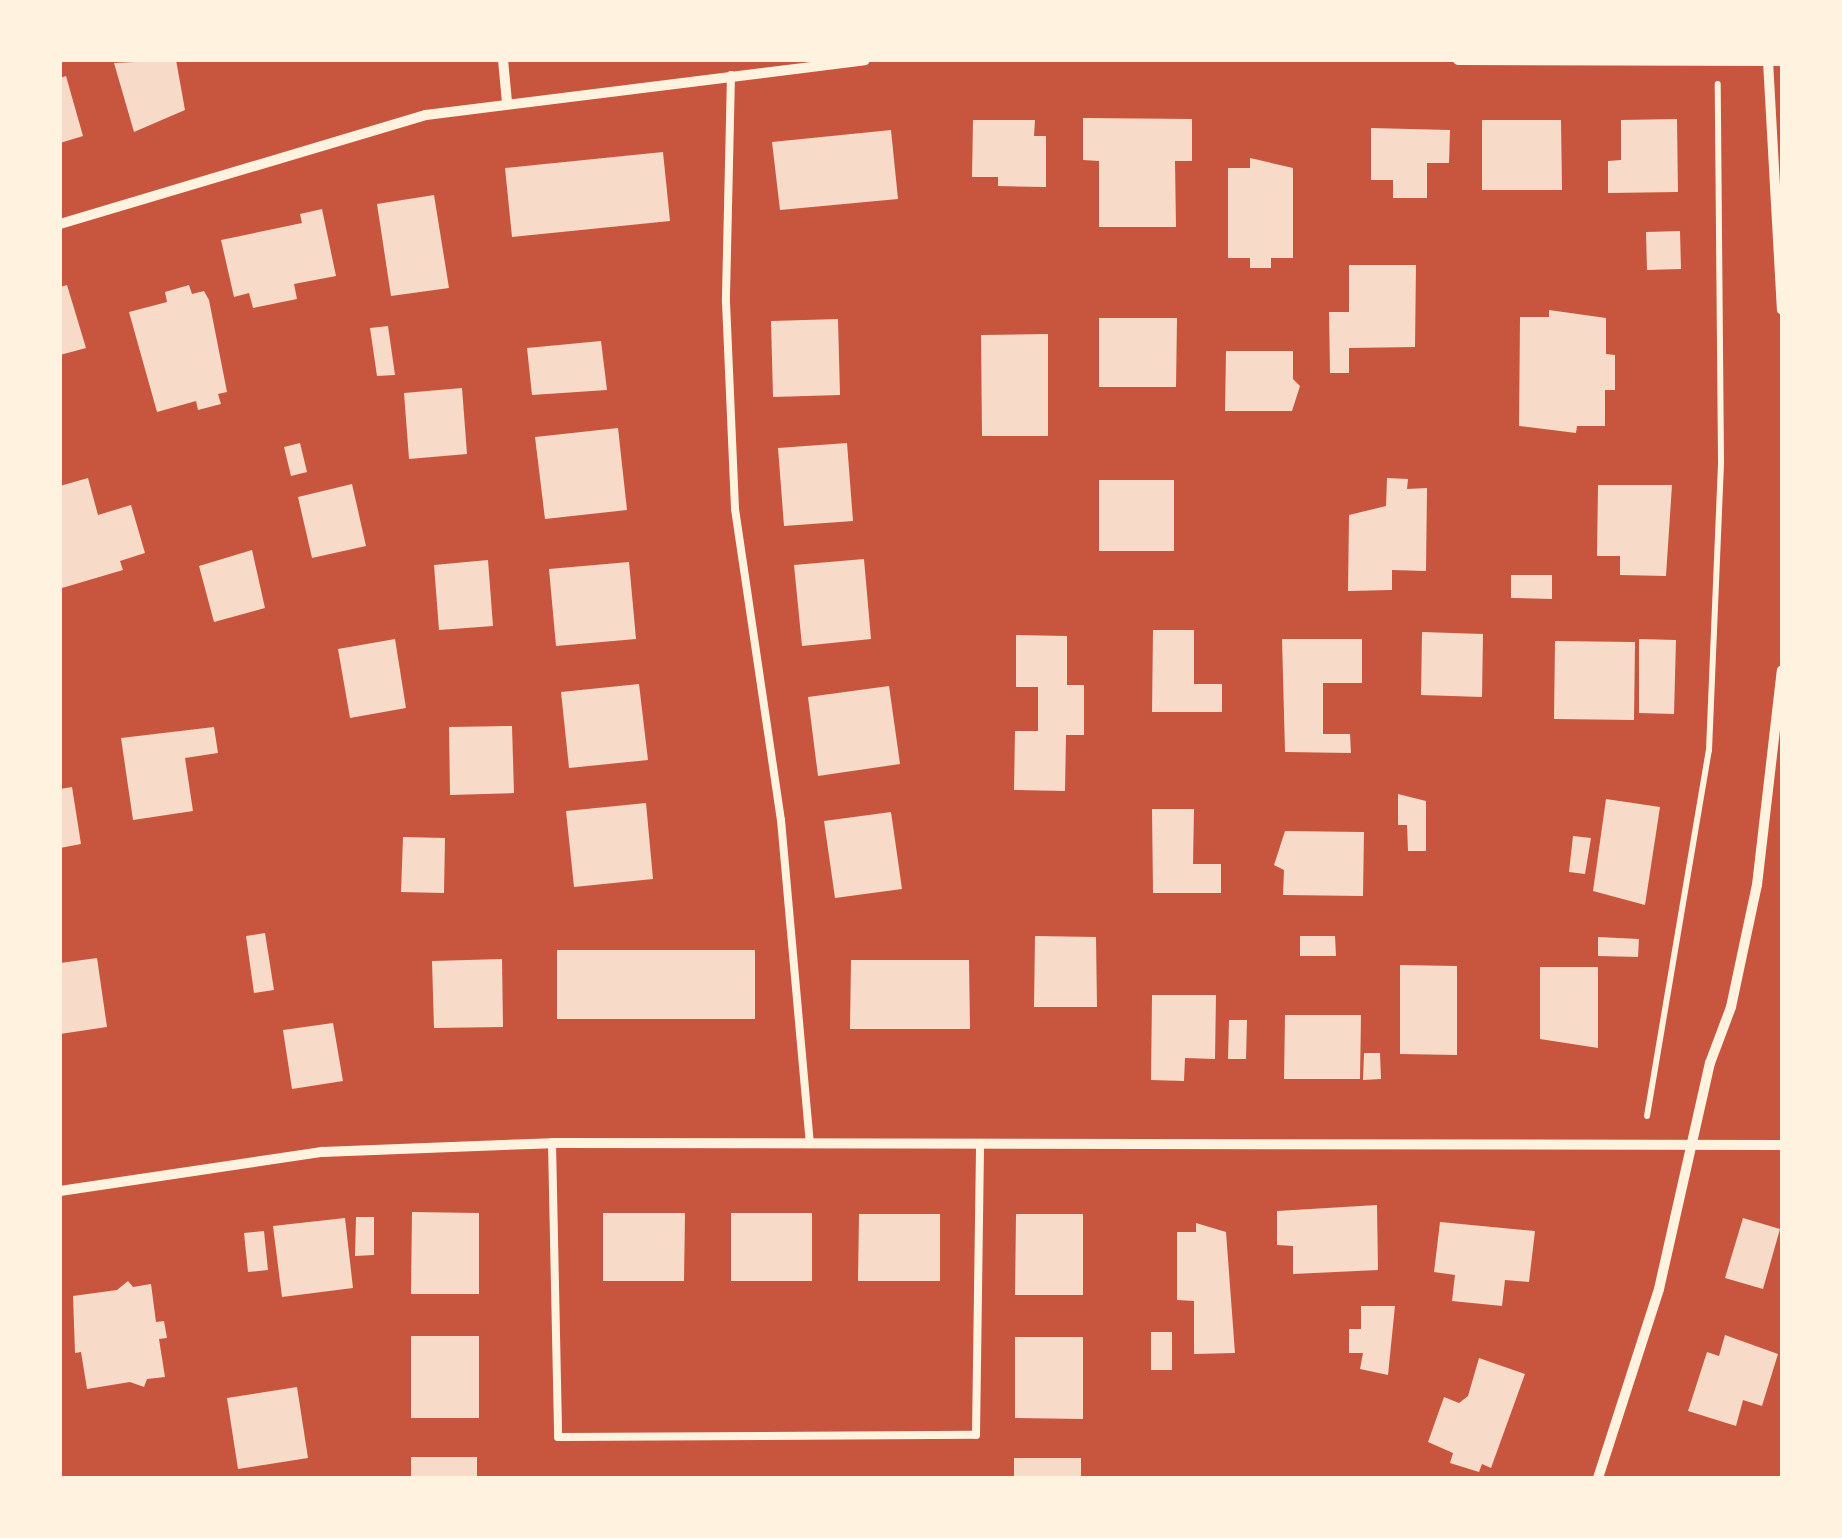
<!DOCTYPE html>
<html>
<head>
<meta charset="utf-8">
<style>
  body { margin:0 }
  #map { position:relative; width:1842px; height:1538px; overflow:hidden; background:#c8553d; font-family:"DejaVu Sans",sans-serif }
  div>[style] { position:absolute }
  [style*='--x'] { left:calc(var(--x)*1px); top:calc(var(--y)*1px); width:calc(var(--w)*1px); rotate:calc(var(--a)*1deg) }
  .building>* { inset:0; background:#f7dbc8 }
  .path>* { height:6px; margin:-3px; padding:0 3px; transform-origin:3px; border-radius:3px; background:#fff3e0 }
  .service>* { height:8px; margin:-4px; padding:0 4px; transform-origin:4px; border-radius:4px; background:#fff3e0 }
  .minor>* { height:10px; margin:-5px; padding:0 5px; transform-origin:5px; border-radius:5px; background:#fff3e0 }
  span { translate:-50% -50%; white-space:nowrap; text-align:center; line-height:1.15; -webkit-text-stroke:9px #fff3e0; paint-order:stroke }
  .frame { position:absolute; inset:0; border:62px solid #fff3e0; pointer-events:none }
</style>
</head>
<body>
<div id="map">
  <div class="building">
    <div style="clip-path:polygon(176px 60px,185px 110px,134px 132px,114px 63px)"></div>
    <div style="clip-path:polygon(66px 76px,83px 136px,60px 143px,60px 78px)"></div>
    <div style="clip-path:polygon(1083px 118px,1192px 119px,1192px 161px,1175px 161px,1176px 227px,1099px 227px,1099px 161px,1083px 160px)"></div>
    <div style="clip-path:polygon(1677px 119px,1678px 192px,1608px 193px,1608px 161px,1621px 160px,1621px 120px)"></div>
    <div style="clip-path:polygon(973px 120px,1035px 120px,1034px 136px,1046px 136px,1046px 187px,998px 186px,998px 177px,972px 177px)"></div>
    <div style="clip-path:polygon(1482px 120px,1561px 120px,1562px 190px,1482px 190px)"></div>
    <div style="clip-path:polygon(1371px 128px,1450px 130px,1449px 163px,1427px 163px,1427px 198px,1393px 198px,1393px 180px,1371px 180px)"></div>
    <div style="clip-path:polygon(891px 130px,898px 199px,780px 210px,772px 142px)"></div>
    <div style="clip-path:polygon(663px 152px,670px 221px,512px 237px,505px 168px)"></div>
    <div style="clip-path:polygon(1250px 158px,1293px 168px,1293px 258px,1271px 258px,1271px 268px,1250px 268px,1250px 258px,1228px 258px,1228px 168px,1250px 168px)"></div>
    <div style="clip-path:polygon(434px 195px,449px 288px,391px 296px,377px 204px)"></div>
    <div style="clip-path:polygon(322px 209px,336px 276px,294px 284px,297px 299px,253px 308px,249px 293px,234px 297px,221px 240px,302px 223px,300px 214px)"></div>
    <div style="clip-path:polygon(1680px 231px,1681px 269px,1647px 270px,1646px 232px)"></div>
    <div style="clip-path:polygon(1349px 265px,1416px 265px,1415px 347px,1349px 348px,1349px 373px,1330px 373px,1329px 312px,1349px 312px)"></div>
    <div style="clip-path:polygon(67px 285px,86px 348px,60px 355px,60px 287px)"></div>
    <div style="clip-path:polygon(189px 285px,192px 294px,204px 291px,209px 300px,227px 392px,218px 394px,221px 404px,198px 410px,196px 401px,157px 412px,129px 312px,167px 302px,165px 292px)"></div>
    <div style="clip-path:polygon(1549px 310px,1606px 318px,1606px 354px,1615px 355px,1615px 390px,1605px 390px,1605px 426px,1577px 426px,1576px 433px,1519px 426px,1520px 317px,1549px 317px)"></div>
    <div style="clip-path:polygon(1099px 318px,1177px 318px,1176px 387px,1099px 387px)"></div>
    <div style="clip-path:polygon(838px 319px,840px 395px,773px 397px,771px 321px)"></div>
    <div style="clip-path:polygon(388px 326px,395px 375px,377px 376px,370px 328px)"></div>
    <div style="clip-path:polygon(1048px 334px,1048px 436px,982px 436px,981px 335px)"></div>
    <div style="clip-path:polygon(601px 341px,607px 390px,532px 395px,527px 348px)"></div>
    <div style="clip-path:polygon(1226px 351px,1293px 351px,1293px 379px,1300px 386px,1292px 411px,1225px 411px)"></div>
    <div style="clip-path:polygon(462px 388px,467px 454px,409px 459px,404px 393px)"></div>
    <div style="clip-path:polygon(618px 428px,627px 510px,545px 519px,535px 437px)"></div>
    <div style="clip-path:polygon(300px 443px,307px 472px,291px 476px,284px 447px)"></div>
    <div style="clip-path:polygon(847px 443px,853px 521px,784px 526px,778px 448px)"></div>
    <div style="clip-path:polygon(88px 478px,98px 515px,131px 505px,145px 553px,120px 561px,123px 570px,62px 588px,60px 486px)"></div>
    <div style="clip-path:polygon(1387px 478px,1408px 479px,1407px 489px,1427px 488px,1426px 571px,1392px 570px,1392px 590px,1348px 591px,1349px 515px,1386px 506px)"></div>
    <div style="clip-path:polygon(1099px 480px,1174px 480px,1174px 551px,1099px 551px)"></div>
    <div style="clip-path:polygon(352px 484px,366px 546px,312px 558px,298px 497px)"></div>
    <div style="clip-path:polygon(1598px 485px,1672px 485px,1666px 576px,1620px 575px,1620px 556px,1597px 556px)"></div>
    <div style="clip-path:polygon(252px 550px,265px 608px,214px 622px,199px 566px)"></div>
    <div style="clip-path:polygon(864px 559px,871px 639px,802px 646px,794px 565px)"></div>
    <div style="clip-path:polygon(488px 560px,493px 626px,439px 630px,434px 565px)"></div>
    <div style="clip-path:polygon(629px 562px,636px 639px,556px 646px,549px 569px)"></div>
    <div style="clip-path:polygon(1511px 575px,1552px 575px,1552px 599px,1511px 598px)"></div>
    <div style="clip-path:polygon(1153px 630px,1194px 630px,1194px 684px,1222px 684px,1222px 712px,1152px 712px)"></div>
    <div style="clip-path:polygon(1422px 632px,1483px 634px,1482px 697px,1421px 695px)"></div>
    <div style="clip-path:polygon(1016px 635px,1067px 636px,1067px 685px,1084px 685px,1084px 735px,1066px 735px,1065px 791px,1014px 790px,1015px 731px,1038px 731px,1038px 687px,1016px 687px)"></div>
    <div style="clip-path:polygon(395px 639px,406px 708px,350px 718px,338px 649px)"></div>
    <div style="clip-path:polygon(1282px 639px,1362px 639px,1362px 683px,1323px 683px,1323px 734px,1350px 734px,1351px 753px,1285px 752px)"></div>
    <div style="clip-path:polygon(1639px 639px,1676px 640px,1674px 714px,1639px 713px)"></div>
    <div style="clip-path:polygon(1555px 641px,1635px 642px,1634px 720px,1554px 719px)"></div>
    <div style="clip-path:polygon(639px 684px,648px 760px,569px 768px,561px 692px)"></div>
    <div style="clip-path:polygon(889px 686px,900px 764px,818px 776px,808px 697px)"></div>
    <div style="clip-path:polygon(512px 726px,514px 793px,450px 795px,449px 727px)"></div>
    <div style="clip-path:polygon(214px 727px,218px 753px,185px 758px,193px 811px,133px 820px,121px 738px)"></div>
    <div style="clip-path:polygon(72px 787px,81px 844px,60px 848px,60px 789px)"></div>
    <div style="clip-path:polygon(1398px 794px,1426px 801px,1426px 851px,1408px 851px,1407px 825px,1398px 825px)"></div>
    <div style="clip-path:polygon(1606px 799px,1660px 807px,1645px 905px,1593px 891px)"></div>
    <div style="clip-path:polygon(646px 803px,653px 879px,574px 887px,566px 811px)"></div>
    <div style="clip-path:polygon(1152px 809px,1194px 809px,1193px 864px,1221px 864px,1221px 893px,1153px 893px)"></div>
    <div style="clip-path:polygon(891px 812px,902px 889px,835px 898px,824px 821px)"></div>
    <div style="clip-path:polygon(1285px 831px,1364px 832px,1363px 896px,1283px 895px,1284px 870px,1274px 865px)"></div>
    <div style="clip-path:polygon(1573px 836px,1591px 838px,1585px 874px,1569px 872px)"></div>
    <div style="clip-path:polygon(403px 837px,445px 838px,444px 893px,401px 892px)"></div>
    <div style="clip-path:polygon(265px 933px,274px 990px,254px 993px,246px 936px)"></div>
    <div style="clip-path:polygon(1035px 936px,1096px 937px,1097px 1007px,1034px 1007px)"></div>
    <div style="clip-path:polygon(1300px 936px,1335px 936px,1336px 956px,1300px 956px)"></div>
    <div style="clip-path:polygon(1598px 937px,1639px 939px,1638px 957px,1598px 956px)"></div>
    <div style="clip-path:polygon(557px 950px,755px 950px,755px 1019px,557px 1019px)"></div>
    <div style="clip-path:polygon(97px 958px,107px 1027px,60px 1034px,60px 963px)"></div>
    <div style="clip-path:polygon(502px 959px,503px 1027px,434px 1028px,432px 961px)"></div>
    <div style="clip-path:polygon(851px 960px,969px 960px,970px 1029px,850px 1029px)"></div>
    <div style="clip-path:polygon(1400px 965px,1457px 966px,1457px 1055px,1400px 1054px)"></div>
    <div style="clip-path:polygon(1540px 967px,1598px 967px,1598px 1048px,1540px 1039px)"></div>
    <div style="clip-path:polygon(1152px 995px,1216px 995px,1215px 1059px,1185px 1058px,1184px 1081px,1151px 1080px)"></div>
    <div style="clip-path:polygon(1285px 1015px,1361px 1015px,1360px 1079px,1284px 1079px)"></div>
    <div style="clip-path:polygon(1229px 1020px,1247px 1020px,1246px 1059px,1228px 1059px)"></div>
    <div style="clip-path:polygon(333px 1023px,343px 1081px,292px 1089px,283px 1030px)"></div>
    <div style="clip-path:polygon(1364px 1053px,1380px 1053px,1381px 1079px,1363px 1080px)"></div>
    <div style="clip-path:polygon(1377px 1205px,1378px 1270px,1293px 1274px,1293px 1246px,1277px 1245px,1277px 1211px)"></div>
    <div style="clip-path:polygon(412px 1212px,479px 1213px,479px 1294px,411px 1294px)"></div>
    <div style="clip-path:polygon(603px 1213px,685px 1213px,684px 1281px,603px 1281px)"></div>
    <div style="clip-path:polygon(731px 1213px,812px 1213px,812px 1281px,731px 1281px)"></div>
    <div style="clip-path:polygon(859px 1214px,940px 1214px,940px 1281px,858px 1281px)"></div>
    <div style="clip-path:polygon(1016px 1214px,1083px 1214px,1083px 1295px,1015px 1295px)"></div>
    <div style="clip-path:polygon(356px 1217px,374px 1217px,374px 1255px,355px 1256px)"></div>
    <div style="clip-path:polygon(345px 1218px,353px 1288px,282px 1297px,273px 1226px)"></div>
    <div style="clip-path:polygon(1743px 1218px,1780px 1229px,1763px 1289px,1725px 1278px)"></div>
    <div style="clip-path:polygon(1440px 1222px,1535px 1231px,1529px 1282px,1505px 1280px,1502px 1306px,1452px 1301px,1455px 1275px,1434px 1272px)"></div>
    <div style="clip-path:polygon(1196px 1223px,1226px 1232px,1235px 1353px,1194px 1354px,1194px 1301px,1177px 1300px,1177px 1232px,1196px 1232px)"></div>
    <div style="clip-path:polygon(264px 1231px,268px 1270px,248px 1272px,244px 1233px)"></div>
    <div style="clip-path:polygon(128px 1281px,133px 1287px,151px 1284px,156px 1322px,164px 1321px,167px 1338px,159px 1339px,165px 1377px,147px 1379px,144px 1387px,130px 1382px,87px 1389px,81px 1352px,75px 1353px,73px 1296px,117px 1290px)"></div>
    <div style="clip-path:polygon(1361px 1306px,1395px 1306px,1388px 1375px,1360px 1369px,1363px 1353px,1349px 1353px,1349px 1329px,1361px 1329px)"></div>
    <div style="clip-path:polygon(1151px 1332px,1172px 1332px,1172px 1370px,1151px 1370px)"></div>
    <div style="clip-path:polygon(1725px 1335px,1778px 1354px,1762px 1406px,1743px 1400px,1736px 1426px,1688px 1411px,1707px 1352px,1719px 1356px)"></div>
    <div style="clip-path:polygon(411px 1336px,479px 1336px,479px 1418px,411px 1418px)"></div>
    <div style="clip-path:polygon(1015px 1337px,1083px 1337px,1083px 1419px,1015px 1418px)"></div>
    <div style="clip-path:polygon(1479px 1358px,1525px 1374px,1491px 1468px,1482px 1464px,1479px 1472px,1450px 1463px,1453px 1453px,1428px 1442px,1444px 1397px,1459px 1403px,1468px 1396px)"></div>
    <div style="clip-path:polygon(297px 1387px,308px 1458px,238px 1469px,227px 1398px)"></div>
    <div style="clip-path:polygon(411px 1457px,477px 1457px,477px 1478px,411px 1478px)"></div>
    <div style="clip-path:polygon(1014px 1458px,1081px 1458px,1081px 1478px,1014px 1478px)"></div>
  </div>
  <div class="path">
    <div style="--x:1647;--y:1116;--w:371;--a:-80.4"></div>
    <div style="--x:1709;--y:750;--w:288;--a:-87.6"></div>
    <div style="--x:1721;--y:462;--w:378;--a:-90.5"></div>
  </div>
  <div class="service">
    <div style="--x:731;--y:75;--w:227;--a:91.3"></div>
    <div style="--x:726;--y:302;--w:207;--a:87.5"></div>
    <div style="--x:735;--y:509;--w:314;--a:81.6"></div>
    <div style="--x:781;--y:820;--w:325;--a:84.9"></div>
    <div style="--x:552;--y:1143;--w:294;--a:88.8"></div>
    <div style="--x:558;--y:1437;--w:418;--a:-0.3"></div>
    <div style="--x:976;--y:1435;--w:289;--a:-89.2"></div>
  </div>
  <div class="minor">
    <div style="--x:503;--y:60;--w:42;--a:84.6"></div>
    <div style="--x:1458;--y:60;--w:324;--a:0.2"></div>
    <div style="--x:1768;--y:61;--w:249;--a:86.8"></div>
    <div style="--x:60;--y:224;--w:382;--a:-16.6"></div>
    <div style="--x:426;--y:115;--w:442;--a:-7.1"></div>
    <div style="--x:60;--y:1191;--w:265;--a:-8.5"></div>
    <div style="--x:322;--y:1152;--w:230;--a:-2.2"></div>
    <div style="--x:552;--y:1143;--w:1230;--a:0.09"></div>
    <div style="--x:1598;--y:1478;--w:199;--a:-72.1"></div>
    <div style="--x:1659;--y:1289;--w:232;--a:-77.3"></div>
    <div style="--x:1710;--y:1063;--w:60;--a:-69.4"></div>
    <div style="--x:1731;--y:1007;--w:125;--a:-78"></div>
    <div style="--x:1757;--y:885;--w:216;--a:-83.4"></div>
  </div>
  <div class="frame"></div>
</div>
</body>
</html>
